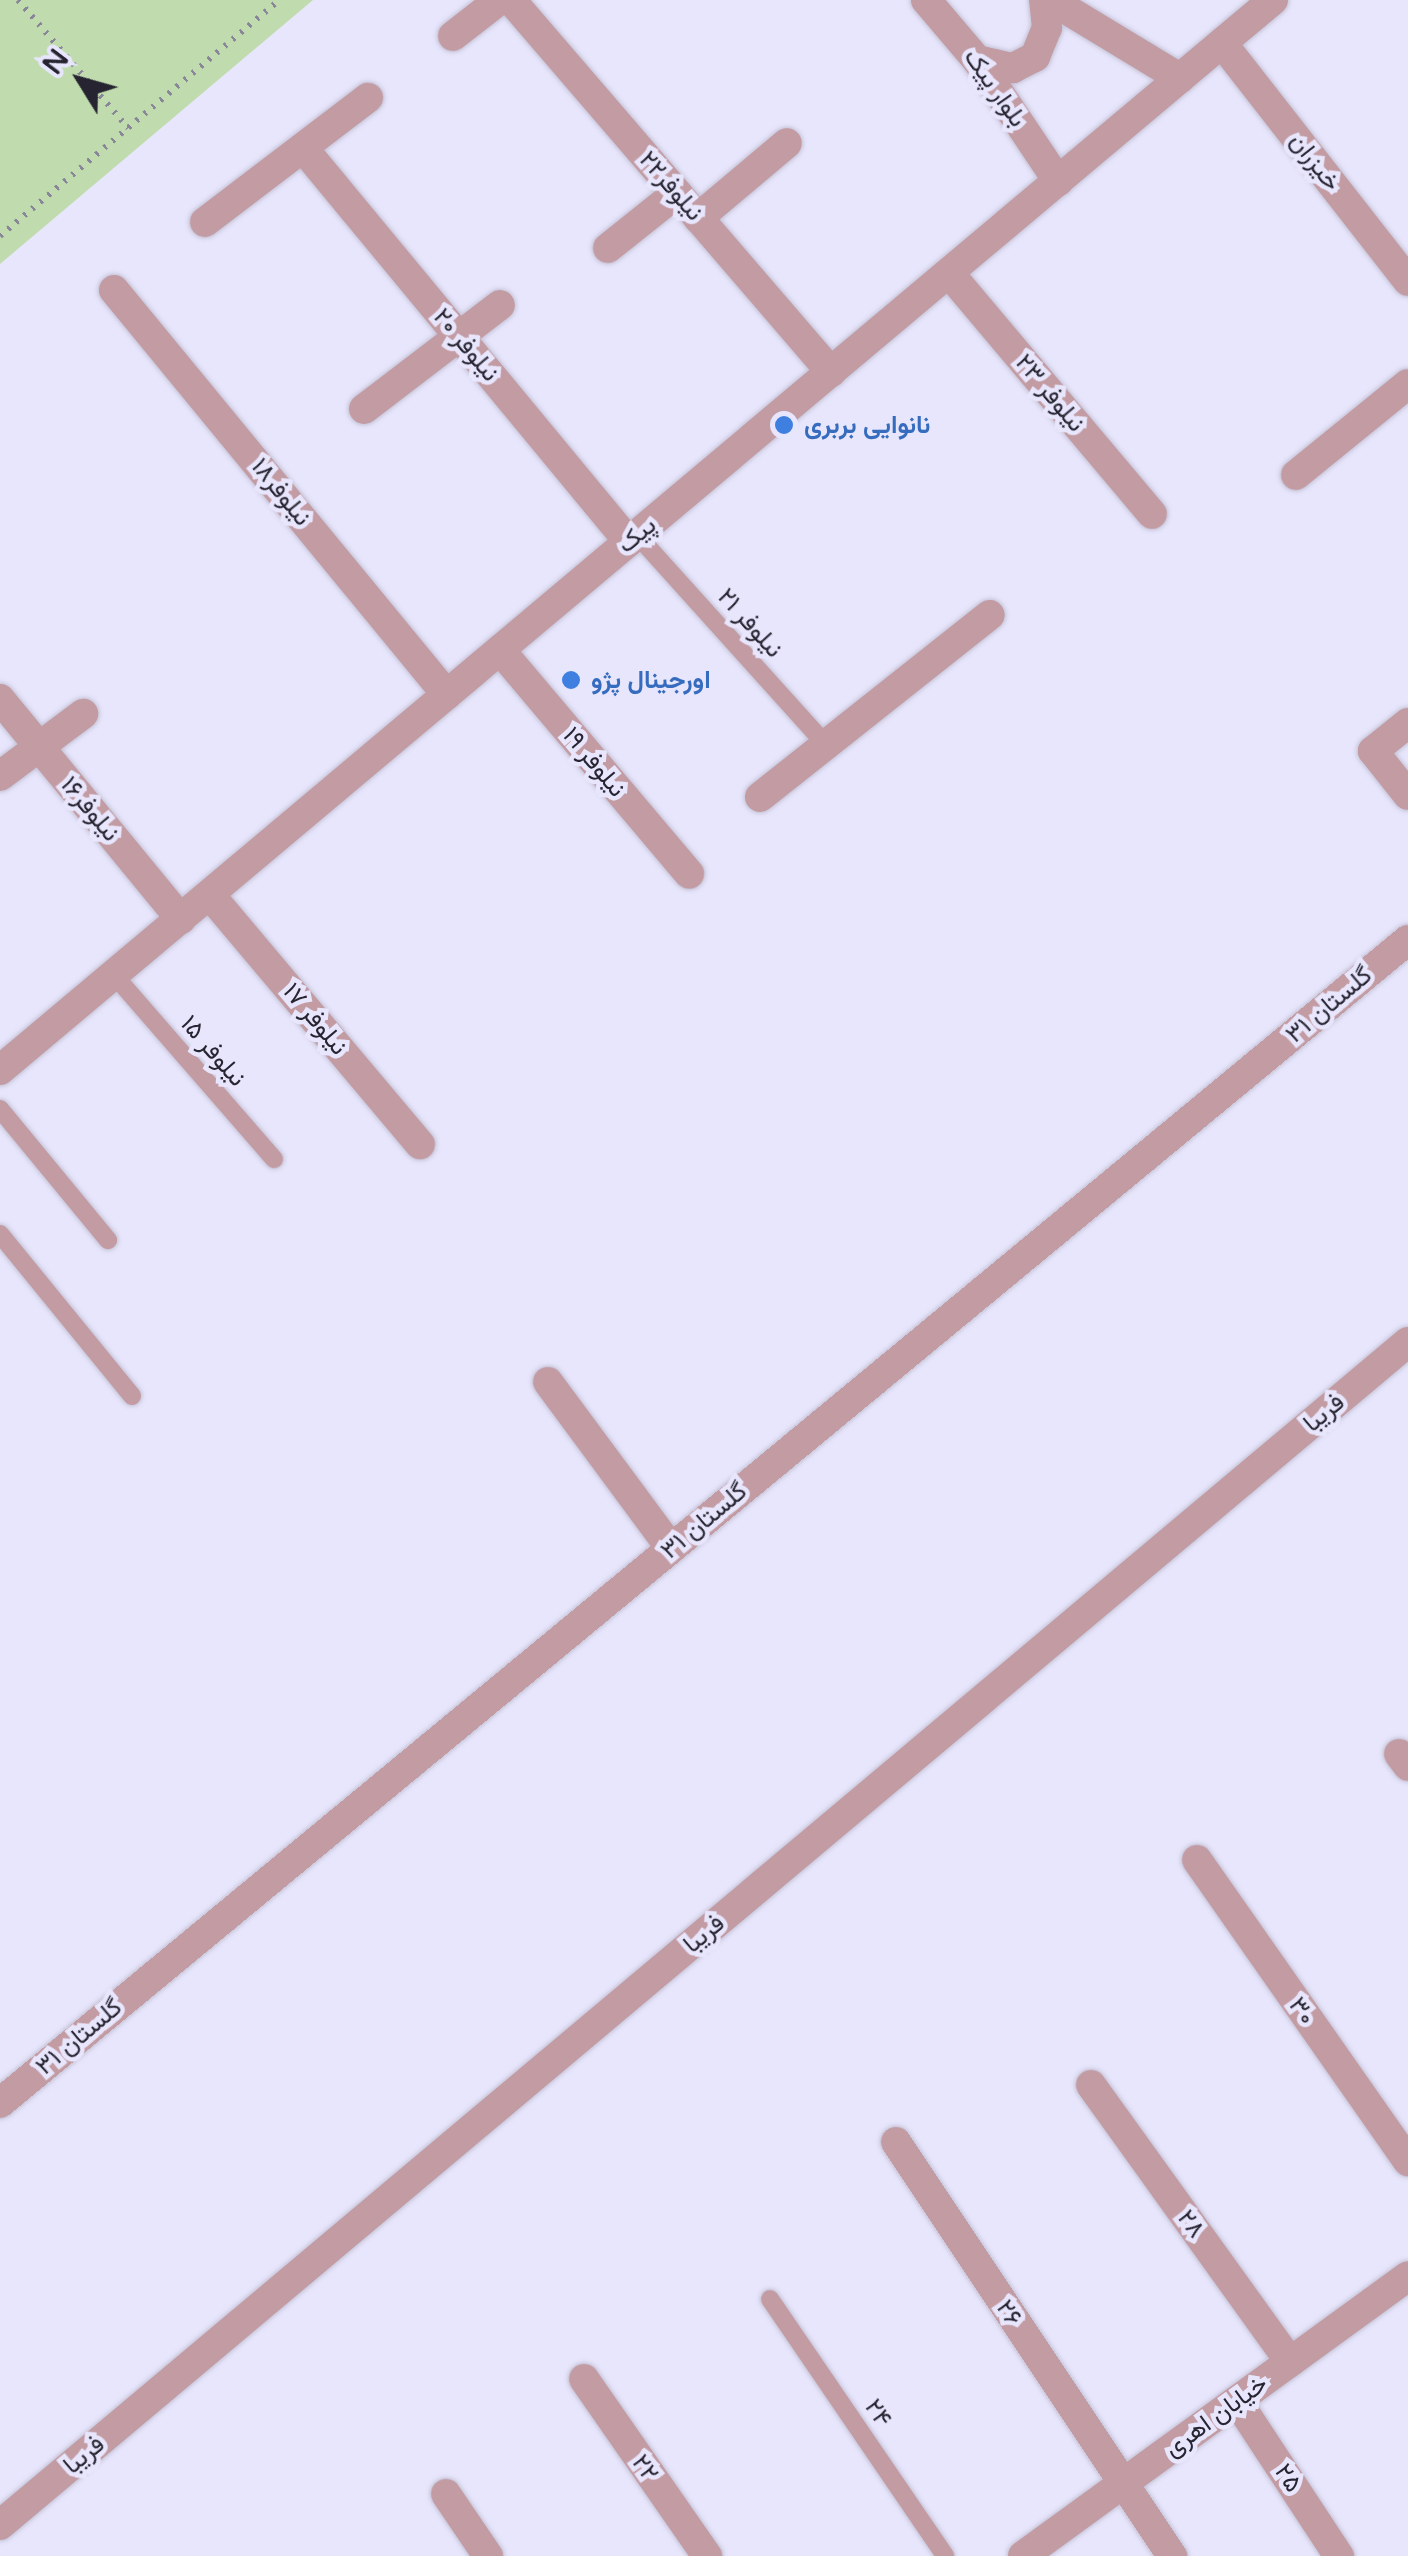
<!DOCTYPE html>
<html>
<head>
<meta charset="utf-8">
<style>
  body { margin:0 }
  #map { position:relative; width:1408px; height:2556px; overflow:hidden; background:#e8e6fc; font-family:"Varela Round",Vazirmatn,sans-serif }
  div>[style] { position:absolute }
  [style*='--x'] { left:calc(var(--x)*1px); top:calc(var(--y)*1px); width:calc(var(--w)*1px); rotate:calc(var(--a)*1deg) }
  .green>* { inset:0; background:#c0dcae }
  .path>* { height:6px; margin-top:-3px; transform-origin:0; background:repeating-linear-gradient(90deg,#888698 0 2.5px,transparent 0 10.5px) }
  .roads { filter:drop-shadow(0 0 2px #c5c3d7) drop-shadow(0 0 2px #c5c3d7) }
  .service>* { height:18px; margin:-9px; padding:0 9px; transform-origin:9px; border-radius:9px; background:#c29ba3 }
  .minor>* { height:30px; margin:-15px; padding:0 15px; transform-origin:15px; border-radius:15px; background:#c29ba3 }
  .tertiary>* { height:30px; margin:-15px; padding:0 15px; transform-origin:15px; border-radius:15px; background:#c29ba3 }
  .dots>* { width:28px; height:28px; translate:-50% -50%; box-sizing:border-box; border:5px solid #e8e6fc; border-radius:50% }
  span { translate:-50% -50%; white-space:nowrap; text-align:center; line-height:1.15; -webkit-text-stroke:9px #e8e6fc; paint-order:stroke }
  .street-label { font-size:25px; color:#262431 }
  .shop-label { font-size:25px; color:#366cbe; font-weight:700 }
  .left { translate:0 -50%; text-align:left }
  .north { position:absolute; left:30px; top:30px; width:100px; height:100px; -webkit-text-stroke:8px #e8e6fc; paint-order:stroke; rotate:307deg; font-size:28px; font-weight:700; line-height:40px; text-align:center; color:#262431 }
  .north::after { content:''; display:block; margin:auto; width:35px; height:45px; background:#262431; clip-path:polygon(50% 0,100% 100%,50% 72%,0 100%) }
</style>
</head>
<body>
<div id="map">
  <div class="green">
    <div style="clip-path:polygon(0 0,313px 0,0 264px)"></div>
  </div>
  <div class="path">
    <div style="--x:18;--y:0;--w:169;--a:49.3"></div>
    <div style="--x:0;--y:236;--w:365;--a:-40.2"></div>
  </div>
  <div class="roads">
    <div class="service">
      <div style="--x:637;--y:535;--w:283;--a:48"></div>
      <div style="--x:114;--y:975;--w:244;--a:49"></div>
      <div style="--x:0;--y:1109;--w:170;--a:50.5"></div>
      <div style="--x:0;--y:1234;--w:209;--a:50.8"></div>
      <div style="--x:770;--y:2299;--w:311;--a:55.7"></div>
    </div>
    <div class="minor">
      <div style="--x:511;--y:0;--w:491;--a:49.3"></div>
      <div style="--x:453;--y:36;--w:58;--a:-38"></div>
      <div style="--x:1222;--y:43;--w:302;--a:52"></div>
      <div style="--x:303;--y:148;--w:511;--a:50.4"></div>
      <div style="--x:698;--y:218;--w:116;--a:-40.1"></div>
      <div style="--x:205;--y:222;--w:205;--a:-37.3"></div>
      <div style="--x:608;--y:248;--w:88;--a:-38.6"></div>
      <div style="--x:949;--y:273;--w:315;--a:49.9"></div>
      <div style="--x:114;--y:290;--w:524;--a:50.57"></div>
      <div style="--x:364;--y:409;--w:171;--a:-37.4"></div>
      <div style="--x:1296;--y:475;--w:144;--a:-39.1"></div>
      <div style="--x:500;--y:650;--w:293;--a:49.8"></div>
      <div style="--x:0;--y:699;--w:285;--a:50.6"></div>
      <div style="--x:1408;--y:723;--w:45;--a:141.3"></div>
      <div style="--x:1373;--y:751;--w:56;--a:51.5"></div>
      <div style="--x:0;--y:776;--w:104;--a:-36.8"></div>
      <div style="--x:760;--y:797;--w:293;--a:-38.4"></div>
      <div style="--x:210;--y:895;--w:326;--a:49.9"></div>
      <div style="--x:548;--y:1382;--w:207;--a:53.5"></div>
      <div style="--x:1399;--y:1754;--w:15;--a:53"></div>
      <div style="--x:1197;--y:1860;--w:368;--a:55"></div>
      <div style="--x:1091;--y:2085;--w:341;--a:54.3"></div>
      <div style="--x:0;--y:2103;--w:1826;--a:-39.56"></div>
      <div style="--x:896;--y:2142;--w:498;--a:56.3"></div>
      <div style="--x:584;--y:2379;--w:216;--a:55.2"></div>
      <div style="--x:1237;--y:2401;--w:186;--a:56.7"></div>
      <div style="--x:446;--y:2494;--w:75;--a:55.9"></div>
      <div style="--x:0;--y:2525;--w:1839;--a:-40.04"></div>
    </div>
    <div class="tertiary">
      <div style="--x:926;--y:0;--w:79;--a:49.6"></div>
      <div style="--x:977;--y:60;--w:146;--a:56.2"></div>
      <div style="--x:1051;--y:0;--w:151;--a:31.2"></div>
      <div style="--x:977;--y:60;--w:37;--a:13"></div>
      <div style="--x:1013;--y:68;--w:25;--a:-27"></div>
      <div style="--x:1035;--y:57;--w:31;--a:-68"></div>
      <div style="--x:1047;--y:28;--w:28;--a:-96"></div>
      <div style="--x:0;--y:1070;--w:1663;--a:-40.05"></div>
      <div style="--x:1023;--y:2556;--w:476;--a:-36"></div>
    </div>
  </div>
  <div class="dots">
    <div style="left:784px;top:425px;background:#3f7fe0"></div>
    <div style="left:571px;top:680px;background:#3f7fe0"></div>
  </div>
  <div class="street-label">
    <span style="left:995px;top:88px;rotate:55deg">بلوار پیک</span>
    <span style="left:1315px;top:162px;rotate:52deg">خیزران</span>
    <span style="left:671px;top:186px;rotate:49deg">نیلوفر۲۲</span>
    <span style="left:466px;top:345px;rotate:50deg">نیلوفر ۲۰</span>
    <span style="left:1050px;top:393px;rotate:50deg">نیلوفر ۲۳</span>
    <span style="left:281px;top:492px;rotate:51deg">نیلوفر۱۸</span>
    <span style="left:637px;top:535px;rotate:-40deg">پیک</span>
    <span style="left:750px;top:623px;rotate:48deg">نیلوفر ۲۱</span>
    <span style="left:594px;top:762px;rotate:50deg">نیلوفر ۱۹</span>
    <span style="left:90px;top:809px;rotate:50deg">نیلوفر۱۶</span>
    <span style="left:1329px;top:1005px;rotate:-40deg">گلستان ۳۱</span>
    <span style="left:315px;top:1019px;rotate:50deg">نیلوفر ۱۷</span>
    <span style="left:213px;top:1051px;rotate:49deg">نیلوفر ۱۵</span>
    <span style="left:1324px;top:1413px;rotate:-40deg">فریبا</span>
    <span style="left:704px;top:1521px;rotate:-40deg">گلستان ۳۱</span>
    <span style="left:704px;top:1934px;rotate:-40deg">فریبا</span>
    <span style="left:1302px;top:2011px;rotate:55deg">۳۰</span>
    <span style="left:79px;top:2037px;rotate:-40deg">گلستان ۳۱</span>
    <span style="left:1191px;top:2224px;rotate:54deg">۲۸</span>
    <span style="left:1009px;top:2313px;rotate:56deg">۲۶</span>
    <span style="left:878px;top:2413px;rotate:56deg">۲۴</span>
    <span style="left:1216px;top:2416px;rotate:-36deg">خیابان اهری</span>
    <span style="left:84px;top:2455px;rotate:-40deg">فریبا</span>
    <span style="left:645px;top:2468px;rotate:55deg">۲۲</span>
    <span style="left:1288px;top:2478px;rotate:57deg">۲۵</span>
  </div>
  <div class="shop-label">
    <span class="left" style="left:804px;top:425px">نانوایی بربری</span>
    <span class="left" style="left:591px;top:680px">اورجینال پژو</span>
  </div>
  <div class="north">N</div>
</div>
</body>
</html>
